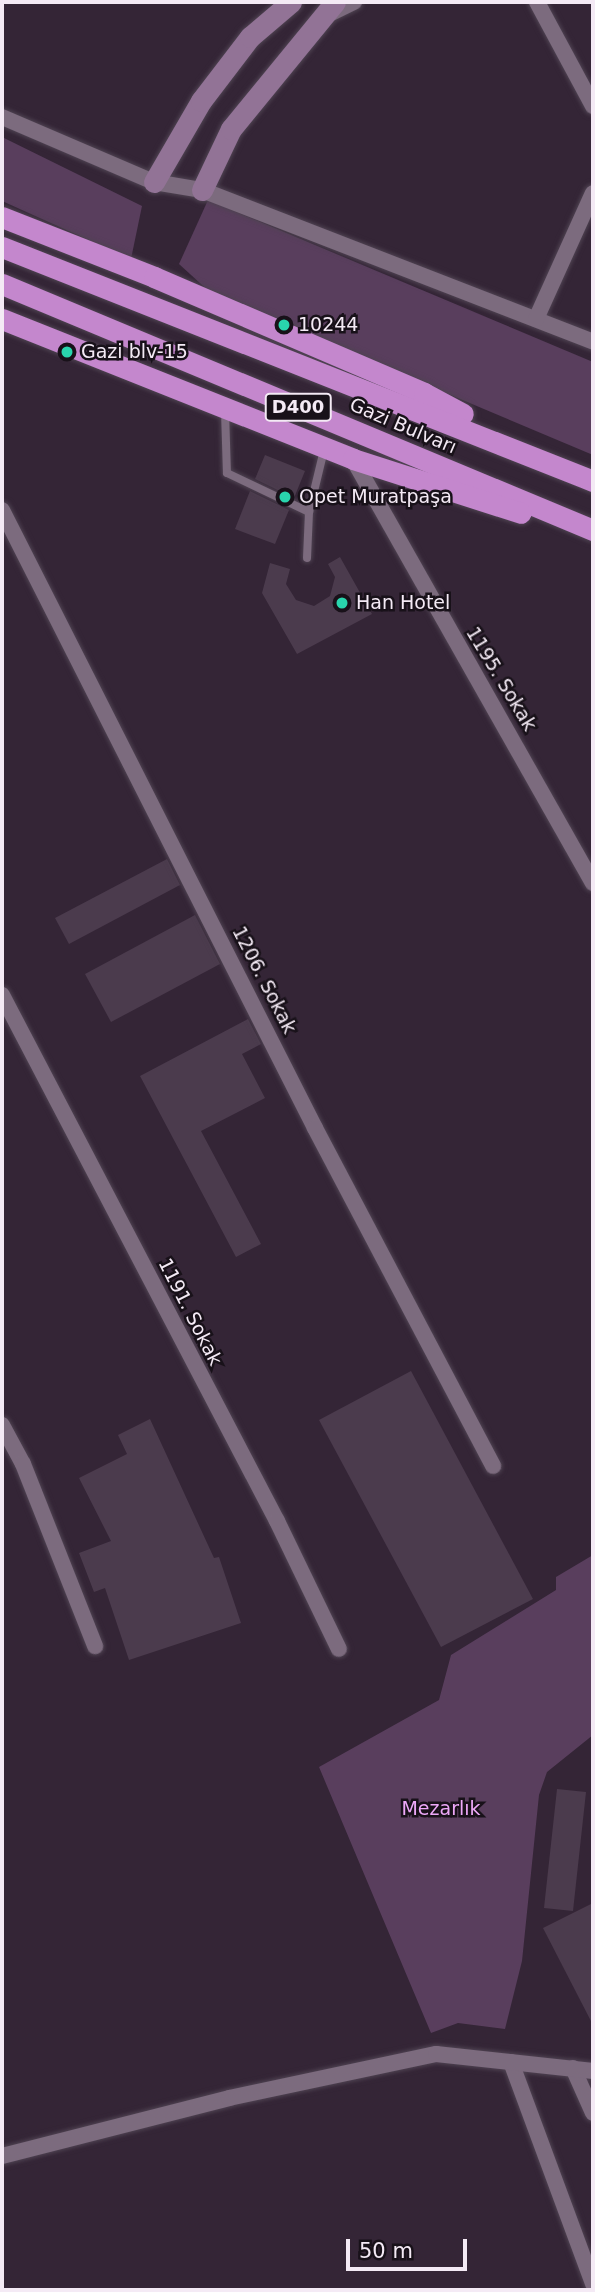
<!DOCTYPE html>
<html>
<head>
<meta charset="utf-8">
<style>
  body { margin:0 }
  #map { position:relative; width:595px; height:2292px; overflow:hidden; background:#342536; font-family:"DejaVu Sans",sans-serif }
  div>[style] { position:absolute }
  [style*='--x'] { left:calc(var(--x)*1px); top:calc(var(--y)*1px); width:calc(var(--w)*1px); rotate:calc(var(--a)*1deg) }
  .green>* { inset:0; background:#593e5d }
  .building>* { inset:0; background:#4b3b4d }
  .roads { filter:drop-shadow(0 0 2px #4f4352) drop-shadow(0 0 2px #4f4352) }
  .lane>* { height:8px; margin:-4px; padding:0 4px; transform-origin:4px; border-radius:4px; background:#7c6b7e }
  .street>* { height:16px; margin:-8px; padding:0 8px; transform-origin:8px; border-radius:8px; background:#7c6b7e }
  .secondary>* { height:21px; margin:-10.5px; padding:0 10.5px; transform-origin:10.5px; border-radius:10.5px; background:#927396 }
  .highway>* { height:21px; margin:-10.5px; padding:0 10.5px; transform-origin:10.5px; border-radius:10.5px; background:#c487cd }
  .dots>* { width:19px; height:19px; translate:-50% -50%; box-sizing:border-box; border:4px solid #181119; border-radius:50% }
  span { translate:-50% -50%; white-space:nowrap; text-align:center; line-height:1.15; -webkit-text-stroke:5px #181119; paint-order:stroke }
  .shield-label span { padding:2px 5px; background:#181119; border:2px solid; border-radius:5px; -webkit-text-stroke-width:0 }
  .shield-label { font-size:18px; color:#f4eaf5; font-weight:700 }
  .poi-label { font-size:19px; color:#f4eaf5 }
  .left { translate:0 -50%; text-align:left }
  .street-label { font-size:19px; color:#f4eaf5 }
  .park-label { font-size:19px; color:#eda8f8 }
  .frame { position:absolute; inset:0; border:4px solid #f4eaf5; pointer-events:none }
  .scale { position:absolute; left:346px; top:2239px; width:121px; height:32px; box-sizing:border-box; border:4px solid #f4eaf5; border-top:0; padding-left:9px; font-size:21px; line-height:24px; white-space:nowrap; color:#f4eaf5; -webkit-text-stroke:5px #181119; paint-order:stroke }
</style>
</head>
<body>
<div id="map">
  <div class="green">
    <div style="clip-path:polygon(2px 137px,142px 206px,131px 259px,2px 201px)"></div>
    <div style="clip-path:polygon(208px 200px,593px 362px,593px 455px,213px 295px,179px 264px)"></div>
    <div style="clip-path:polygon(593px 1555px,593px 1735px,547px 1772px,539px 1795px,522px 1961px,505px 2029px,458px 2023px,431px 2033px,319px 1767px,439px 1700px,451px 1655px,556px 1590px,556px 1577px)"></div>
  </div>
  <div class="building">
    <div style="clip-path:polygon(265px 455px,305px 471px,294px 498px,255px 479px)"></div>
    <div style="clip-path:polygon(250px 491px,289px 510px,275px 544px,235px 529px)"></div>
    <div style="clip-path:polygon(340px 557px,372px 614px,297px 654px,262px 593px,270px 563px,290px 569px,286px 584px,296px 600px,314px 606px,330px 596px,335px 577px,328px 564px)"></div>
    <div style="clip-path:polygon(167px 859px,180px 885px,69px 944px,55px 918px)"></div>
    <div style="clip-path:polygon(195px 915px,220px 964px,111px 1022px,85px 974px)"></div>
    <div style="clip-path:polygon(248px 1019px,261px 1044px,242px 1054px,265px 1098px,201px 1131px,261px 1244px,236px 1257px,140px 1076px)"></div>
    <div style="clip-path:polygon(411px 1371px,533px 1599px,441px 1647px,319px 1420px)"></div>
    <div style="clip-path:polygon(150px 1419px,214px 1558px,219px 1557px,241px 1623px,129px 1660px,105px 1588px,94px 1592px,79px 1553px,111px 1541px,79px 1478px,127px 1454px,118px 1435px)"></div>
    <div style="clip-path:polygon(557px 1789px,586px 1792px,573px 1911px,544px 1908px)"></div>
    <div style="clip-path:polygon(593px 1903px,593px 2025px,543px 1928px)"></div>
  </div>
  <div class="roads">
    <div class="lane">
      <div style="--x:225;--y:411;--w:62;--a:88.2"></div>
      <div style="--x:227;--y:473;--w:91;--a:25.4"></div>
      <div style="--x:307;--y:558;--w:46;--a:-87.5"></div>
      <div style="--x:309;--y:512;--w:64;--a:-76.4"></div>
    </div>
    <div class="street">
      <div style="--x:537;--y:2;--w:118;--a:61.7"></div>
      <div style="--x:327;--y:15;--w:30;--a:-26"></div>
      <div style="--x:2;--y:117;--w:165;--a:23.2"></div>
      <div style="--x:154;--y:182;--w:49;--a:9.5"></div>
      <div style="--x:202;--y:190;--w:420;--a:21.2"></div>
      <div style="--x:536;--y:319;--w:138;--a:-65.7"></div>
      <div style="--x:353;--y:459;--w:487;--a:60.5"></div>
      <div style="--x:2;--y:510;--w:693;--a:63.14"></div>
      <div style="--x:315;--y:1128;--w:382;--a:62.2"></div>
      <div style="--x:2;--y:995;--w:594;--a:62.4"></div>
      <div style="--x:277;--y:1521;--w:142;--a:64.2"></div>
      <div style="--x:2;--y:1425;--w:44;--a:61.7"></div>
      <div style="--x:23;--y:1464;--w:196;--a:68.4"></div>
      <div style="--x:511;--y:2062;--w:237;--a:69.7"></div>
      <div style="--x:573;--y:2068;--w:49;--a:66"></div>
      <div style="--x:2;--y:2156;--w:234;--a:-14.3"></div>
      <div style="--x:229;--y:2098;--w:212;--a:-12"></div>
      <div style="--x:436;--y:2054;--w:158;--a:6.2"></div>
    </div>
    <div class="secondary">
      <div style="--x:154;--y:182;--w:94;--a:-59.9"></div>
      <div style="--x:201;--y:101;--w:81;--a:-52.6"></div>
      <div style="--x:250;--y:37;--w:54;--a:-40.5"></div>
      <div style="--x:202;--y:190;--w:68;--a:-64.6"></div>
      <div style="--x:231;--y:129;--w:164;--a:-50.7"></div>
    </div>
    <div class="highway">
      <div style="--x:2;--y:217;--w:163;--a:21.5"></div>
      <div style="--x:154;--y:277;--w:294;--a:23.2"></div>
      <div style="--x:424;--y:393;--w:44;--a:28.3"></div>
      <div style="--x:2;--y:247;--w:636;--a:21.6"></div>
      <div style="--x:2;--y:284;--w:640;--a:22.6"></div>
      <div style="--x:2;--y:319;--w:378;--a:21.7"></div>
      <div style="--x:353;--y:459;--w:176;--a:17.8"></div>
    </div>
  </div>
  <div class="dots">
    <div style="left:284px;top:325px;background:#29d5ad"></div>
    <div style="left:67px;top:352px;background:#29d5ad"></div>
    <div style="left:285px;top:497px;background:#29d5ad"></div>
    <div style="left:342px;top:603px;background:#29d5ad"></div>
  </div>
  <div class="shield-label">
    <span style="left:298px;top:407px">D400</span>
  </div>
  <div class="poi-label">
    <span class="left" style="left:298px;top:325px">10244</span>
    <span class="left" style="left:81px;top:352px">Gazi blv-15</span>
    <span class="left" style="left:299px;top:497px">Opet Muratpaşa</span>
    <span class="left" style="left:356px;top:603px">Han Hotel</span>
  </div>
  <div class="street-label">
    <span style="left:403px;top:426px;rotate:23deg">Gazi Bulvarı</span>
    <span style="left:501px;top:679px;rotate:59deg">1195. Sokak</span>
    <span style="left:264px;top:980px;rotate:63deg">1206. Sokak</span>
    <span style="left:190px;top:1312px;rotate:63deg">1191. Sokak</span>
  </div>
  <div class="park-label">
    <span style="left:441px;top:1809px">Mezarlık</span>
  </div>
  <div class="frame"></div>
  <div class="scale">50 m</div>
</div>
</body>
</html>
